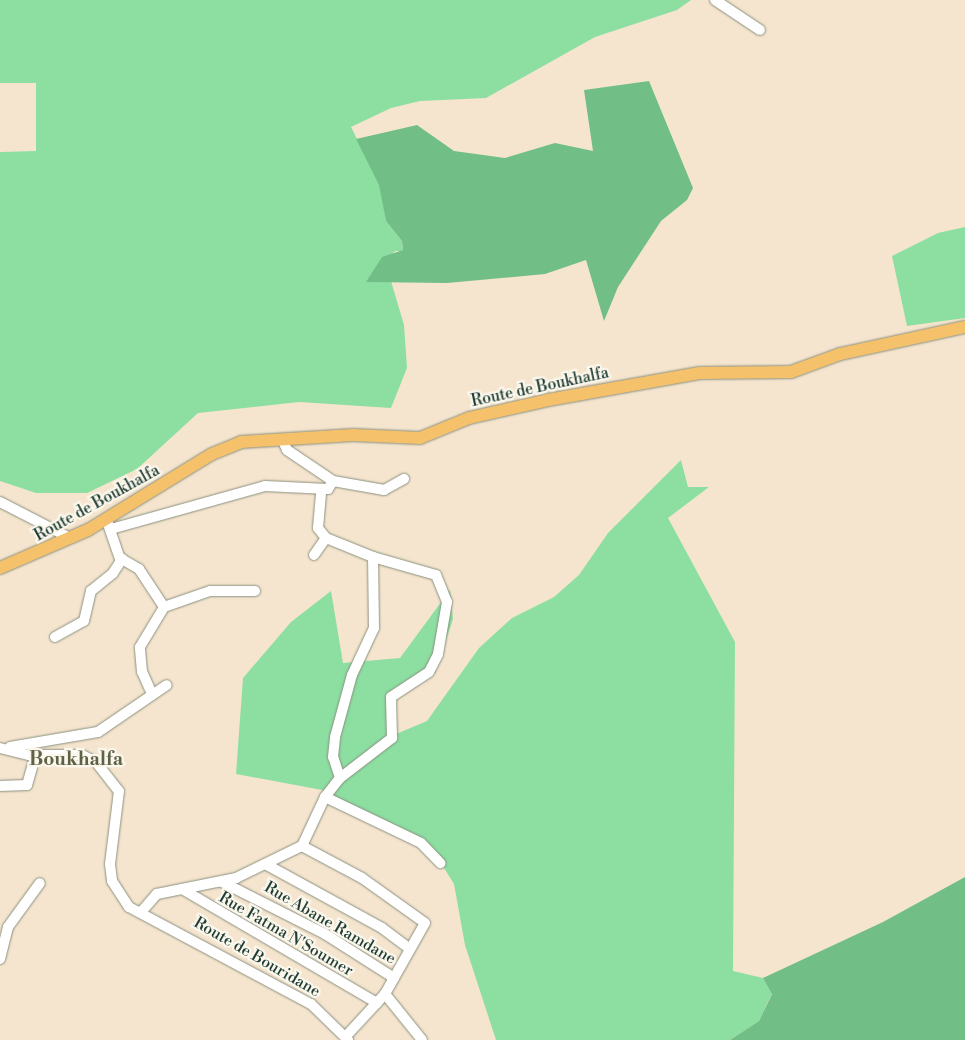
<!DOCTYPE html>
<html>
<head>
<meta charset="utf-8">
<style>
  body { margin:0 }
  #map { position:relative; width:965px; height:1040px; overflow:hidden; background:#f6e5ce; font-family:"Libre Bodoni",serif }
  div>[style] { position:absolute }
  [style*='--x'] { left:calc(var(--x)*1px); top:calc(var(--y)*1px); width:calc(var(--w)*1px); rotate:calc(var(--a)*1deg) }
  .green>* { inset:0; background:#8cdfa1 }
  .forest>* { inset:0; background:#71be87 }
  .roads { filter:drop-shadow(0 0 1px #8a9181) drop-shadow(0 0 1px #8a9181) }
  .minor>* { height:10px; margin:-5px; padding:0 5px; transform-origin:5px; border-radius:5px; background:#fff }
  .major>* { height:12px; margin:-6px; padding:0 6px; transform-origin:6px; border-radius:6px; background:#f5c16b }
  span { translate:-50% -50%; white-space:nowrap; text-align:center; line-height:1.15; -webkit-text-stroke:4.5px #fbf7ec; paint-order:stroke }
  .street-label { font-size:16px; color:#1f3d34 }
  .quarter-label { font-size:19px; color:#5e6146; font-weight:700 }
</style>
</head>
<body>
<div id="map">
  <div class="green">
    <div style="clip-path:polygon(0 0,691px 0,677px 10px,595px 37px,486px 98px,420px 101px,391px 108px,351px 127px,380px 185px,386px 221px,402px 241px,403px 251px,395px 251px,367px 282px,391px 281px,404px 325px,407px 368px,391px 408px,299px 402px,198px 413px,137px 469px,87px 493px,36px 493px,0 481px,0 152px,36px 151px,36px 83px,0 83px)"></div>
    <div style="clip-path:polygon(965px 227px,965px 318px,907px 326px,892px 256px,938px 233px)"></div>
    <div style="clip-path:polygon(681px 460px,688px 487px,709px 487px,668px 518px,735px 642px,733px 971px,763px 978px,772px 993px,759px 1021px,730px 1040px,496px 1040px,465px 945px,454px 884px,429px 844px,322px 790px,236px 774px,243px 678px,291px 622px,331px 591px,343px 663px,400px 658px,450px 590px,453px 619px,435px 673px,393px 701px,396px 734px,427px 721px,479px 648px,512px 618px,554px 597px,579px 575px,608px 533px)"></div>
  </div>
  <div class="forest">
    <div style="clip-path:polygon(649px 81px,693px 188px,687px 200px,661px 221px,618px 287px,604px 321px,586px 260px,545px 274px,447px 283px,366px 282px,382px 257px,403px 250px,402px 241px,386px 221px,379px 185px,356px 139px,417px 125px,454px 151px,505px 158px,555px 143px,593px 151px,584px 90px)"></div>
    <div style="clip-path:polygon(965px 877px,965px 1040px,730px 1040px,759px 1021px,772px 994px,763px 978px,883px 922px)"></div>
  </div>
  <div class="roads">
    <div class="minor">
      <div style="--x:715;--y:0;--w:54;--a:33.7"></div>
      <div style="--x:333;--y:481;--w:52;--a:10"></div>
      <div style="--x:384;--y:490;--w:23;--a:-29"></div>
      <div style="--x:0;--y:502;--w:79;--a:27.2"></div>
      <div style="--x:108;--y:524;--w:36;--a:71"></div>
      <div style="--x:120;--y:558;--w:22;--a:30"></div>
      <div style="--x:139;--y:569;--w:45;--a:56.7"></div>
      <div style="--x:111;--y:529;--w:160;--a:-15.6"></div>
      <div style="--x:265;--y:486;--w:63;--a:2.7"></div>
      <div style="--x:328;--y:489;--w:9;--a:-58"></div>
      <div style="--x:333;--y:481;--w:55;--a:-146"></div>
      <div style="--x:287;--y:450;--w:12;--a:-114"></div>
      <div style="--x:314;--y:555;--w:21;--a:-55"></div>
      <div style="--x:326;--y:538;--w:13;--a:-129"></div>
      <div style="--x:318;--y:528;--w:37;--a:-85"></div>
      <div style="--x:55;--y:637;--w:33;--a:-29"></div>
      <div style="--x:84;--y:621;--w:31;--a:-77"></div>
      <div style="--x:91;--y:591;--w:28;--a:-39"></div>
      <div style="--x:113;--y:573;--w:17;--a:-57"></div>
      <div style="--x:152;--y:694;--w:24;--a:-114"></div>
      <div style="--x:142;--y:672;--w:25;--a:-95"></div>
      <div style="--x:140;--y:647;--w:47;--a:-59"></div>
      <div style="--x:164;--y:607;--w:49;--a:-19.2"></div>
      <div style="--x:210;--y:591;--w:45;--a:0"></div>
      <div style="--x:10;--y:747;--w:89;--a:-9.7"></div>
      <div style="--x:98;--y:732;--w:83;--a:-34.3"></div>
      <div style="--x:0;--y:748;--w:30;--a:14"></div>
      <div style="--x:29;--y:755;--w:53;--a:0"></div>
      <div style="--x:82;--y:755;--w:16;--a:27"></div>
      <div style="--x:96;--y:762;--w:37;--a:52"></div>
      <div style="--x:119;--y:791;--w:74;--a:97"></div>
      <div style="--x:110;--y:864;--w:17;--a:83"></div>
      <div style="--x:112;--y:881;--w:31;--a:57"></div>
      <div style="--x:129;--y:907;--w:206;--a:28.1"></div>
      <div style="--x:311;--y:1004;--w:52;--a:44.2"></div>
      <div style="--x:340;--y:778;--w:22;--a:-108"></div>
      <div style="--x:333;--y:757;--w:20;--a:-84"></div>
      <div style="--x:335;--y:737;--w:64;--a:-74.7"></div>
      <div style="--x:352;--y:675;--w:52;--a:-64.9"></div>
      <div style="--x:374;--y:628;--w:71;--a:-90.8"></div>
      <div style="--x:0;--y:786;--w:27;--a:-2"></div>
      <div style="--x:27;--y:785;--w:32;--a:-74"></div>
      <div style="--x:325;--y:797;--w:24;--a:-52"></div>
      <div style="--x:340;--y:778;--w:66;--a:-37.6"></div>
      <div style="--x:392;--y:738;--w:41;--a:-91.4"></div>
      <div style="--x:391;--y:697;--w:45;--a:-33.3"></div>
      <div style="--x:429;--y:672;--w:20;--a:-63"></div>
      <div style="--x:438;--y:654;--w:53;--a:-80.2"></div>
      <div style="--x:447;--y:602;--w:29;--a:-112"></div>
      <div style="--x:436;--y:575;--w:66;--a:-164.1"></div>
      <div style="--x:373;--y:557;--w:51;--a:-158"></div>
      <div style="--x:302;--y:846;--w:68;--a:28.1"></div>
      <div style="--x:362;--y:878;--w:77;--a:35.5"></div>
      <div style="--x:425;--y:923;--w:81;--a:119.4"></div>
      <div style="--x:385;--y:994;--w:56;--a:132.8"></div>
      <div style="--x:267;--y:865;--w:131;--a:28.7"></div>
      <div style="--x:382;--y:928;--w:35;--a:37"></div>
      <div style="--x:222;--y:882;--w:115;--a:26.8"></div>
      <div style="--x:325;--y:934;--w:82;--a:32.5"></div>
      <div style="--x:182;--y:889;--w:226;--a:30.3"></div>
      <div style="--x:142;--y:911;--w:23;--a:-49"></div>
      <div style="--x:157;--y:894;--w:81;--a:-11.4"></div>
      <div style="--x:236;--y:878;--w:73;--a:-25.9"></div>
      <div style="--x:302;--y:846;--w:54;--a:-64.9"></div>
      <div style="--x:325;--y:797;--w:106;--a:25.6"></div>
      <div style="--x:421;--y:843;--w:28;--a:46"></div>
      <div style="--x:0;--y:959;--w:33;--a:-76"></div>
      <div style="--x:8;--y:927;--w:54;--a:-54"></div>
      <div style="--x:385;--y:994;--w:59;--a:51.2"></div>
    </div>
    <div class="major">
      <div style="--x:0;--y:568;--w:96;--a:-23.4"></div>
      <div style="--x:88;--y:530;--w:145;--a:-31.5"></div>
      <div style="--x:212;--y:454;--w:31;--a:-22"></div>
      <div style="--x:241;--y:442;--w:112;--a:-3.6"></div>
      <div style="--x:353;--y:435;--w:67;--a:2.6"></div>
      <div style="--x:420;--y:438;--w:53;--a:-22.2"></div>
      <div style="--x:469;--y:418;--w:81;--a:-12.8"></div>
      <div style="--x:548;--y:400;--w:154;--a:-10.1"></div>
      <div style="--x:700;--y:373;--w:91;--a:-0.6"></div>
      <div style="--x:791;--y:372;--w:52;--a:-20.2"></div>
      <div style="--x:840;--y:354;--w:128;--a:-12.2"></div>
    </div>
  </div>
  <div class="street-label">
    <span style="left:540px;top:387px;rotate:-12deg">Route de Boukhalfa</span>
    <span style="left:97px;top:503px;rotate:-29deg">Route de Boukhalfa</span>
    <span style="left:330px;top:923px;rotate:30deg">Rue Abane Ramdane</span>
    <span style="left:286px;top:934px;rotate:30deg">Rue Fatma N'Soumer</span>
    <span style="left:257px;top:957px;rotate:30deg">Route de Bouridane</span>
  </div>
  <div class="quarter-label">
    <span style="left:76px;top:760px">Boukhalfa</span>
  </div>
</div>
</body>
</html>
